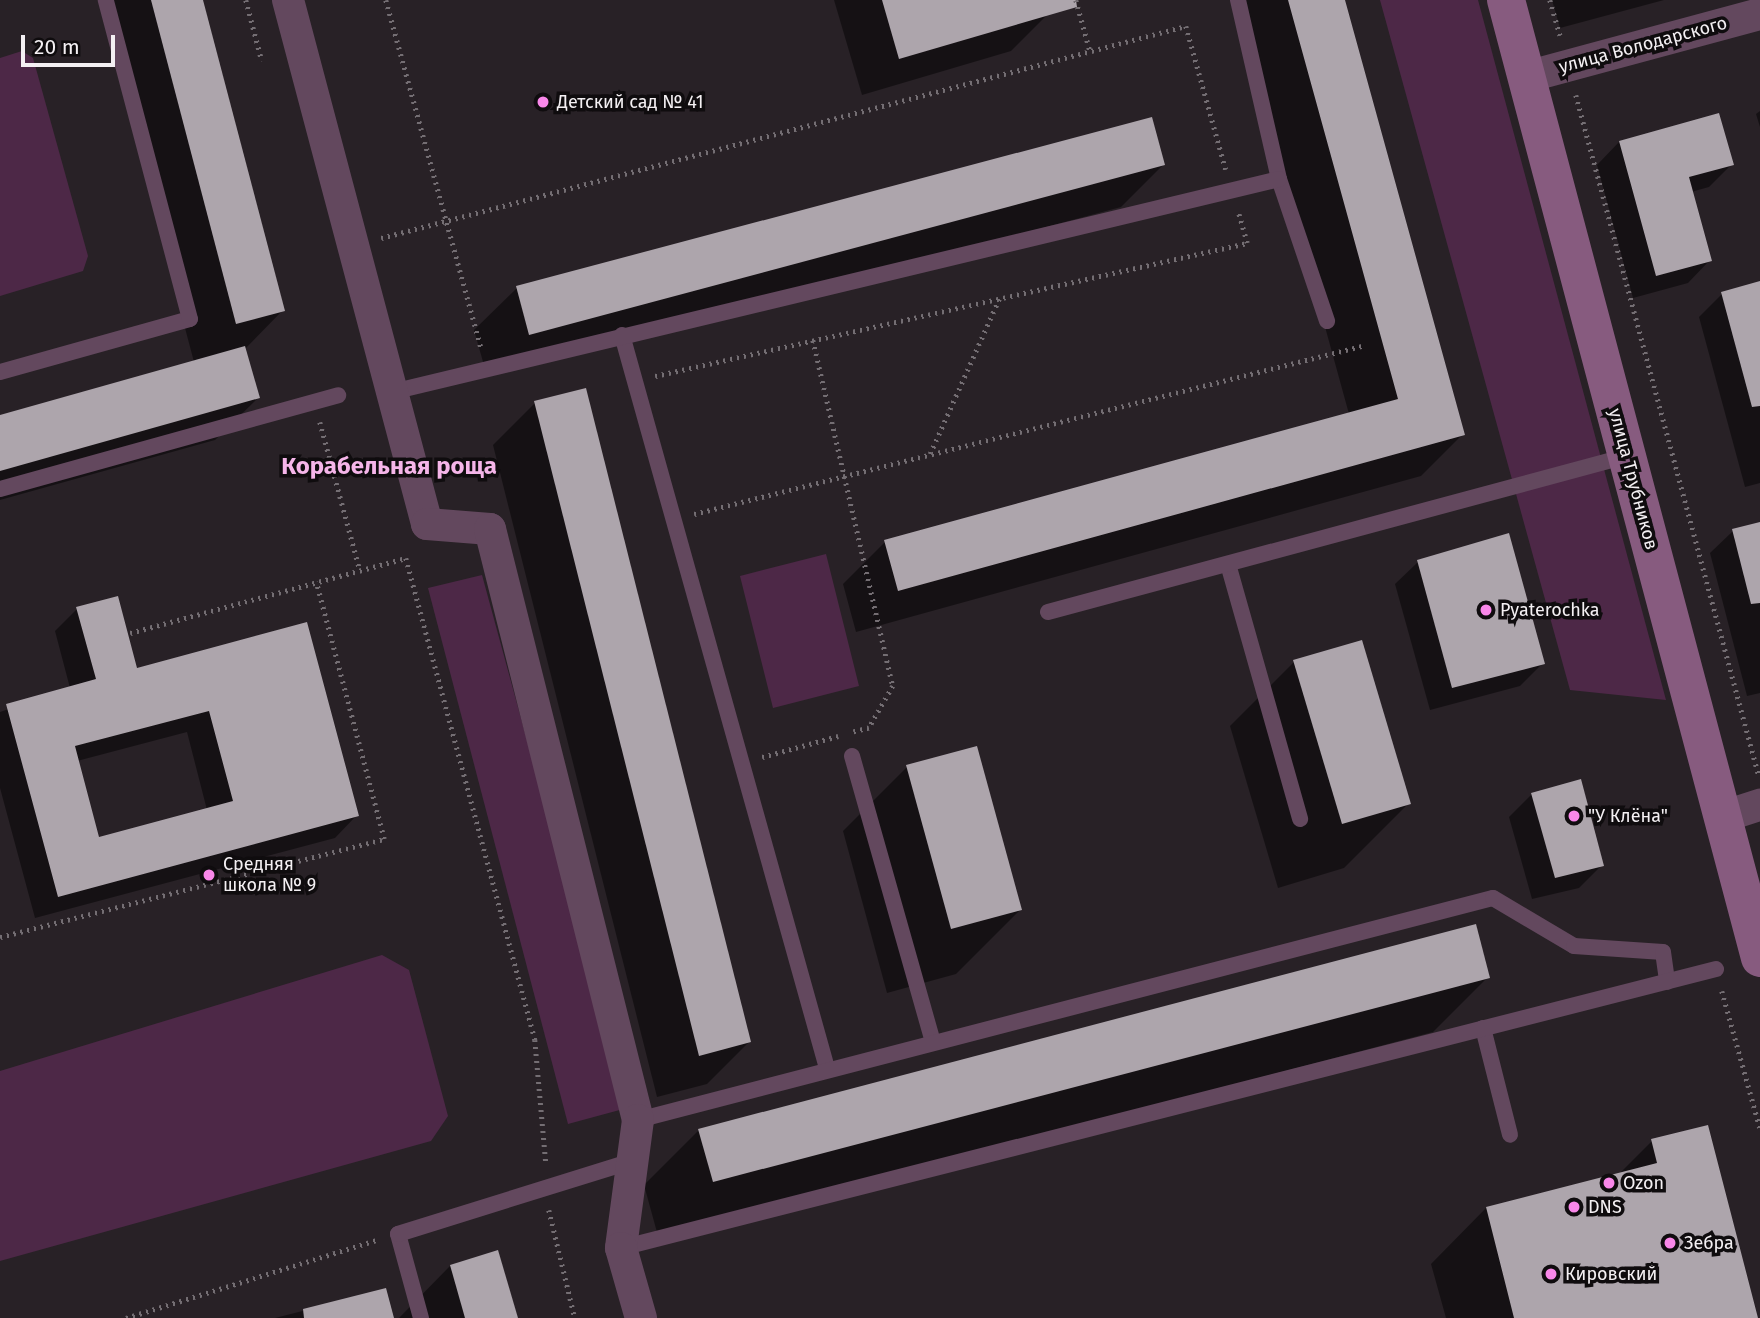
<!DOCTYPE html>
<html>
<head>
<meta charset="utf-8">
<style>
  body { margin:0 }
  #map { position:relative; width:1760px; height:1318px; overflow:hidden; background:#282126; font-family:"Fira Sans",sans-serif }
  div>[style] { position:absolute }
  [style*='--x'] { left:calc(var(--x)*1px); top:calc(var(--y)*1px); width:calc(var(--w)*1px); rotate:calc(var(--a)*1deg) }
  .green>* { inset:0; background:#4d2847 }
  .shadow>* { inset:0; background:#0007 }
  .building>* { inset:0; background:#ada5ac }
  .path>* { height:4.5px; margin-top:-2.25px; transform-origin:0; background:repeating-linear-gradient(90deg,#746e73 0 2px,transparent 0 7px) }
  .lane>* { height:16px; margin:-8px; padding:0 8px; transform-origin:8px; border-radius:8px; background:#63485e }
  .street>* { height:32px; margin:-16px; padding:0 16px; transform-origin:16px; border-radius:16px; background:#63485e }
  .secondary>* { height:38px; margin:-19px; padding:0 19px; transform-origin:19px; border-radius:19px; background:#875b7f }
  .dots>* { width:19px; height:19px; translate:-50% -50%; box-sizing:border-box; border:4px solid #0f0c0e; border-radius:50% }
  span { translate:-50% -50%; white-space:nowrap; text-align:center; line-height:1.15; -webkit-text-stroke:7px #0f0c0e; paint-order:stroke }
  .street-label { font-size:18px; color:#f4f0f3 }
  .poi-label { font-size:18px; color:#f4f0f3 }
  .left { translate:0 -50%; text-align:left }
  .district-label { font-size:24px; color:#f5b5e9; font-weight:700 }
  .scale { position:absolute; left:21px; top:35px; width:94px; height:32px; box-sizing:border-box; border:4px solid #f4f0f3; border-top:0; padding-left:9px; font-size:21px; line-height:24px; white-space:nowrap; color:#f4f0f3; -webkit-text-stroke:5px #0f0c0e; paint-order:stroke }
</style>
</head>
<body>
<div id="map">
  <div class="green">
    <div style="clip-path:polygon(1380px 0,1478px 0,1666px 700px,1570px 690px)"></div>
    <div style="clip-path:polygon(22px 51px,33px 58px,88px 256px,83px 271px,0 296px,0 58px)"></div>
    <div style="clip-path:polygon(826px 554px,859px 686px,773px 708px,740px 576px)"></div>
    <div style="clip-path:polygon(482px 575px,627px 1108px,568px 1124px,428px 588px)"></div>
    <div style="clip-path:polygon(382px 955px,409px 970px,448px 1116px,431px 1141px,0 1261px,0 1071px)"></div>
  </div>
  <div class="shadow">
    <div style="clip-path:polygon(98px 0,202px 0,283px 310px,244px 350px,258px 398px,215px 440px,0 500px,0 417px,194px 362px)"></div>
    <div style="clip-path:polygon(834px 0,1044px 0,1048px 14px,1011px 51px,862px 95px)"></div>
    <div style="clip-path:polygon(1235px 0,1343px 0,1463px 434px,1421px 476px,856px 632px,843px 584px,885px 542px,1349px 414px)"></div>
    <div style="clip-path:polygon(1552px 0,1664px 0,1560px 28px)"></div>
    <div style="clip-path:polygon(1760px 111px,1760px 127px,1756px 114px)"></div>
    <div style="clip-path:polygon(1619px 142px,1732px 164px,1709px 187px,1691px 192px,1710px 260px,1688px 283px,1633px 298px,1597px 165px)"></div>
    <div style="clip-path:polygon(1163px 165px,1121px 207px,487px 376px,474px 330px,517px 288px)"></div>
    <div style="clip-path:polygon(1760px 283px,1760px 483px,1745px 487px,1699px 317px,1722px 294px)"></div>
    <div style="clip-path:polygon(535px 403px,749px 1042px,707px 1084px,657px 1097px,493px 445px)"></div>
    <div style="clip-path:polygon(1760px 523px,1760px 693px,1747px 696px,1710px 553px,1733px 531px)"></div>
    <div style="clip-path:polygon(1418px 562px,1543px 663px,1520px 686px,1430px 710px,1395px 584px)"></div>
    <div style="clip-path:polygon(evenodd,77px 609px,136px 670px,306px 624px,357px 815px,335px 838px,35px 918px,0 788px,0 712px,70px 688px,55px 631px,77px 609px,187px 732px,207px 810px,98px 839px,77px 761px,187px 732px)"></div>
    <div style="clip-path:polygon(1294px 662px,1409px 803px,1344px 868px,1278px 888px,1230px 726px)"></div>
    <div style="clip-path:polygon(907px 767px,1020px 910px,956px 974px,887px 993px,843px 831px)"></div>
    <div style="clip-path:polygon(1532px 794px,1602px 865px,1579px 888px,1532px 899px,1509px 817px)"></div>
    <div style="clip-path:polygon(1488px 977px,1433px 1032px,658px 1236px,644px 1185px,699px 1130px)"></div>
    <div style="clip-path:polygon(1652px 1141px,1756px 1318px,1446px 1318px,1431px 1264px,1486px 1208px,1619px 1174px)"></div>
    <div style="clip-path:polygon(450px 1266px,516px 1318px,399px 1318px)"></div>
    <div style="clip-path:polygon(385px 1290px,392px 1318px,275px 1318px)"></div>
  </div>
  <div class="building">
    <div style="clip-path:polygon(151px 0,203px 0,285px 311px,236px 324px)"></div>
    <div style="clip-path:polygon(882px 0,1076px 0,1077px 7px,899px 59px)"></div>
    <div style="clip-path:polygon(1288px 0,1345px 0,1465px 435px,898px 591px,884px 540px,1398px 399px)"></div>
    <div style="clip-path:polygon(1719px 113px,1734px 165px,1689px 177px,1712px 261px,1656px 276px,1619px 141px)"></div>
    <div style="clip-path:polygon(1152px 117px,1165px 165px,529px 335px,516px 286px)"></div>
    <div style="clip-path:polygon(1760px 281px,1760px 406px,1752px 407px,1721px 292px)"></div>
    <div style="clip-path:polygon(245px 346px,260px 398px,0 471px,0 415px)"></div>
    <div style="clip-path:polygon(586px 388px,751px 1042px,699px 1056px,534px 401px)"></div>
    <div style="clip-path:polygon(1760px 522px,1760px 603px,1751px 604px,1732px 529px)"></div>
    <div style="clip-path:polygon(1509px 533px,1545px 664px,1452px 688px,1417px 560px)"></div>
    <div style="clip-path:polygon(evenodd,118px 596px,137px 668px,307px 622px,359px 816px,58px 897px,6px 704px,96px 679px,76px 607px,118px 596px,209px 711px,233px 801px,99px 837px,75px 746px,209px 711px)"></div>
    <div style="clip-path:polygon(1362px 640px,1411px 804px,1342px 824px,1293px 660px)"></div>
    <div style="clip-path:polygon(977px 746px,1022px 910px,951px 929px,906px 765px)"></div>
    <div style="clip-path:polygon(1581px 779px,1604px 866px,1555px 878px,1531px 793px)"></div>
    <div style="clip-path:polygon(1476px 924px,1490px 978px,713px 1182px,698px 1129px)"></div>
    <div style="clip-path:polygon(1708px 1125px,1758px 1318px,1514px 1318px,1486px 1207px,1657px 1163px,1651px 1139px)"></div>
    <div style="clip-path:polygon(498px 1250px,518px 1318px,465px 1318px,450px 1265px)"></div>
    <div style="clip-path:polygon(386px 1288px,394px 1318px,304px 1318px,303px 1309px)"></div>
  </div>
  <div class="path">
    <div style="--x:246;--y:0;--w:63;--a:75.3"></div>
    <div style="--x:386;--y:0;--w:360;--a:74.7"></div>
    <div style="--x:1076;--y:0;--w:53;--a:74.6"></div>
    <div style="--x:1550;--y:0;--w:37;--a:74"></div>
    <div style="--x:1576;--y:95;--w:705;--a:74.96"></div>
    <div style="--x:381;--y:238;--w:832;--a:-14.75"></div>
    <div style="--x:1186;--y:26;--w:149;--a:74.5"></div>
    <div style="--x:813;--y:340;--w:355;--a:77"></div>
    <div style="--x:893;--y:686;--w:48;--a:119.7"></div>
    <div style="--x:869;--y:728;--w:16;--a:166"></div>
    <div style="--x:655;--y:376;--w:607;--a:-12.66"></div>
    <div style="--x:1247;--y:243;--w:32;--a:-106"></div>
    <div style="--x:320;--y:422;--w:153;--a:74.9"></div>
    <div style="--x:930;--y:454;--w:170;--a:-66"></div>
    <div style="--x:694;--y:514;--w:689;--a:-14.12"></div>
    <div style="--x:130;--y:633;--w:286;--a:-15.2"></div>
    <div style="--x:406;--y:558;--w:499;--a:75"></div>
    <div style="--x:535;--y:1040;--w:123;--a:84.9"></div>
    <div style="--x:762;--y:757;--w:79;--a:-15.4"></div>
    <div style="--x:0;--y:937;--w:396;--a:-14.3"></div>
    <div style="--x:384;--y:839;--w:266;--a:-104.8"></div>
    <div style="--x:1722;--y:991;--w:142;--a:74.5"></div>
    <div style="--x:549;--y:1210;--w:111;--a:76.5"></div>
    <div style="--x:126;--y:1318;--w:262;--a:-17.3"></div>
  </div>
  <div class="lane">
    <div style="--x:1238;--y:0;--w:184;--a:77.1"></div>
    <div style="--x:1279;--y:179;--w:150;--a:71.3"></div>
    <div style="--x:622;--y:335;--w:761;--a:74.38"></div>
    <div style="--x:0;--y:372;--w:197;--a:-15.6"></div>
    <div style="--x:190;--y:319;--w:330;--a:-104.8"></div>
    <div style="--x:392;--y:392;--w:912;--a:-13.5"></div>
    <div style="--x:0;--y:489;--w:351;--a:-15.5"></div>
    <div style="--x:1228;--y:564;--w:265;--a:74.2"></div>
    <div style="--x:1048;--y:612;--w:600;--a:-15.08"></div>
    <div style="--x:852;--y:756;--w:294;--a:74.2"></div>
    <div style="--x:1483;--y:1028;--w:110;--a:75.8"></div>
    <div style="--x:638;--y:1120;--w:883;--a:-14.56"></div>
    <div style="--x:1493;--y:898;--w:94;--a:30.7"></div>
    <div style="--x:1574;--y:946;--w:89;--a:3.9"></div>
    <div style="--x:1663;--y:952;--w:30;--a:82"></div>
    <div style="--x:621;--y:1248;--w:1130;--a:-14.29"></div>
    <div style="--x:421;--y:1318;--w:87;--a:-105.3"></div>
    <div style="--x:398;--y:1234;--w:248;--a:-17.3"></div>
  </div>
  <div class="street">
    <div style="--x:288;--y:0;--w:542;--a:75.14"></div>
    <div style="--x:427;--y:524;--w:63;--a:4.5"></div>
    <div style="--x:490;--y:529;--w:609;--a:75.94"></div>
    <div style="--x:638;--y:1120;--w:129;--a:97.6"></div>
    <div style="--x:621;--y:1248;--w:73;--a:74.1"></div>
    <div style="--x:1526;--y:77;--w:242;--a:-15.1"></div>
    <div style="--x:1722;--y:817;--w:40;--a:-18"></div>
  </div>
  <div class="secondary">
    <div style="--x:1506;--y:0;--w:991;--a:75.15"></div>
  </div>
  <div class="dots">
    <div style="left:543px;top:102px;background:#f987e9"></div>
    <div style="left:1486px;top:610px;background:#f987e9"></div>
    <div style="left:1574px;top:816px;background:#f987e9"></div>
    <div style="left:209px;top:875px;background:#f987e9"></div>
    <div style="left:1609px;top:1183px;background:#f987e9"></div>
    <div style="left:1574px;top:1207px;background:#f987e9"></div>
    <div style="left:1670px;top:1243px;background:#f987e9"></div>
    <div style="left:1551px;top:1274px;background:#f987e9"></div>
  </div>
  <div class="street-label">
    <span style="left:1643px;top:45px;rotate:-15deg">улица Володарского</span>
    <span style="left:1633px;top:479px;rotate:75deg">улица Трубников</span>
  </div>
  <div class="poi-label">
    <span class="left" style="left:557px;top:102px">Детский сад № 41</span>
    <span class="left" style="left:1500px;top:610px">Pyaterochka</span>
    <span class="left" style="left:1588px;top:816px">"У Клёна"</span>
    <span class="left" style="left:223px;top:875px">Средняя<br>школа № 9</span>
    <span class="left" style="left:1623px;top:1183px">Ozon</span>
    <span class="left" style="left:1588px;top:1207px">DNS</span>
    <span class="left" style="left:1684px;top:1243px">Зебра</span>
    <span class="left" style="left:1565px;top:1274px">Кировский</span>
  </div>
  <div class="district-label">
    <span style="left:389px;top:467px">Корабельная роща</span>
  </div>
  <div class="scale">20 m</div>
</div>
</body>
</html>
